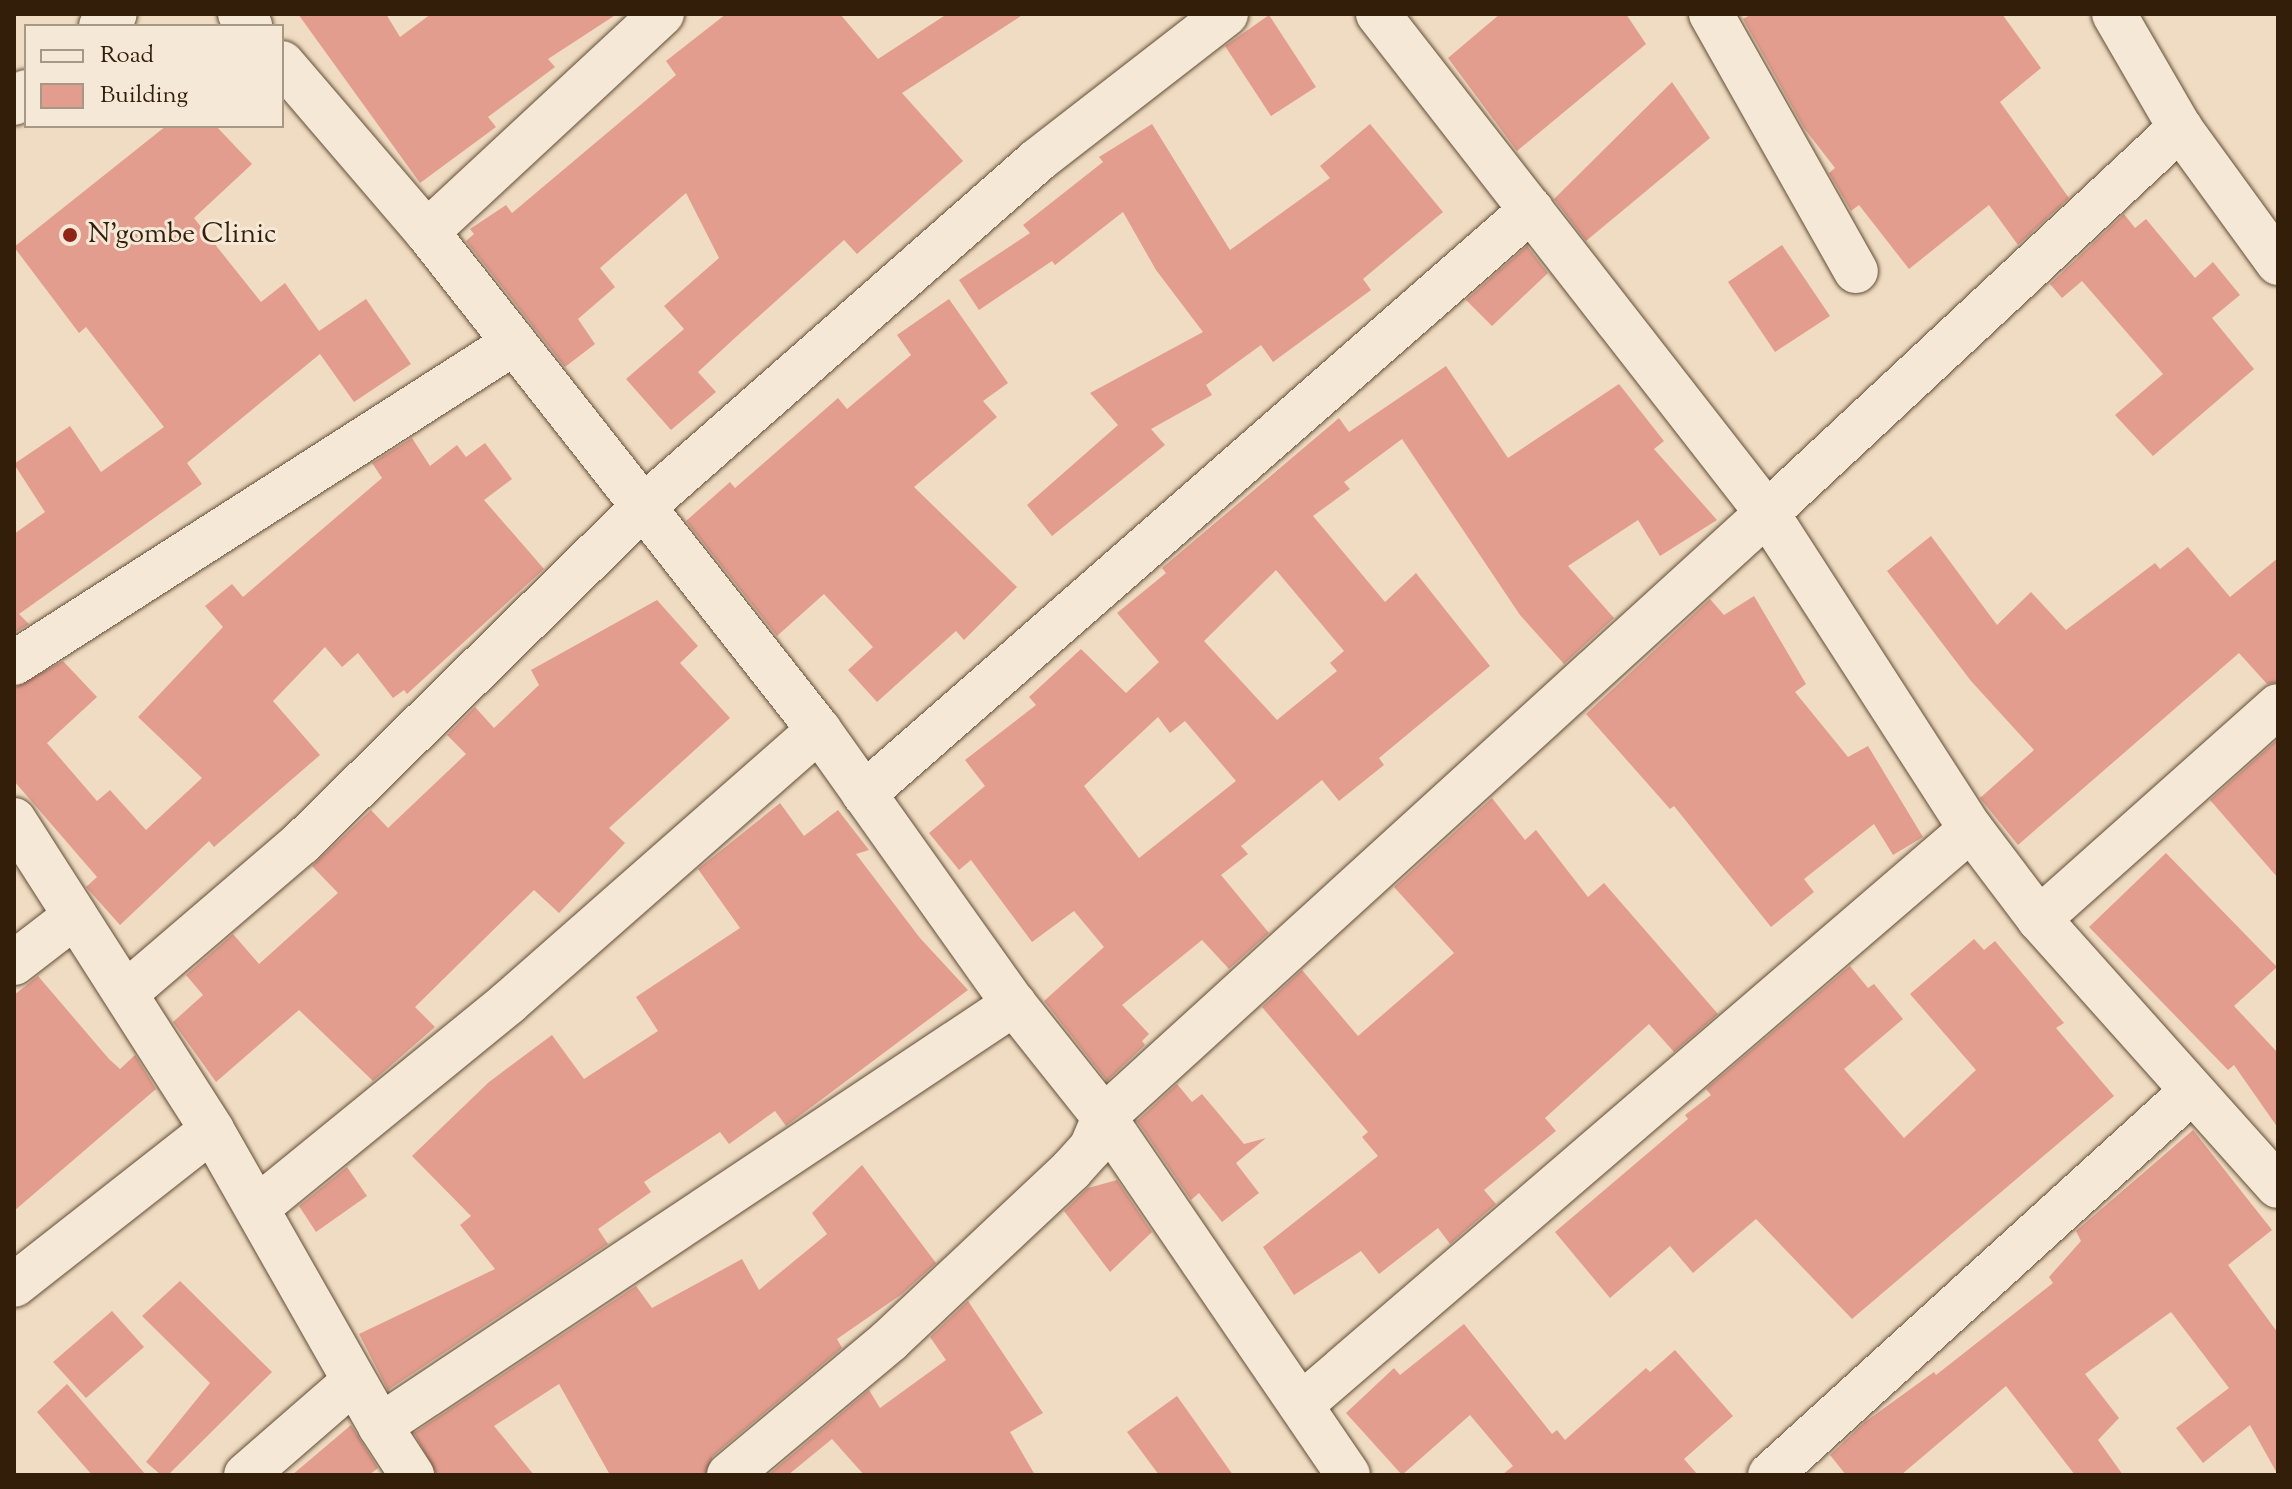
<!DOCTYPE html>
<html>
<head>
<meta charset="utf-8">
<style>
  body { margin:0 }
  #map { position:relative; width:2292px; height:1489px; overflow:hidden; background:#f0dcc2; font-family:"Sorts Mill Goudy",serif }
  div>[style] { position:absolute }
  [style*='--x'] { left:calc(var(--x)*1px); top:calc(var(--y)*1px); width:calc(var(--w)*1px); rotate:calc(var(--a)*1deg) }
  .building>* { inset:0; background:#e39d8e }
  .roads { filter:drop-shadow(0 0 2px #624e37) drop-shadow(0 0 2px #624e37) }
  .minor>* { height:44px; margin:-22px; padding:0 22px; transform-origin:22px; border-radius:22px; background:#f5e8d7 }
  .dots>* { width:22px; height:22px; translate:-50% -50%; box-sizing:border-box; border:4px solid #f5e8d7; border-radius:50% }
  span { translate:-50% -50%; white-space:nowrap; text-align:center; line-height:1.15; -webkit-text-stroke:6px #f5e8d7; paint-order:stroke }
  .poi-label { font-size:28px; color:#321e09 }
  .left { translate:0 -50%; text-align:left }
  .frame { position:absolute; inset:0; border:16px solid #321e09; pointer-events:none }
  .legend { position:absolute; left:24px; top:24px; width:260px; height:104px; box-sizing:border-box; background:#f5e8d7; border:2px solid #a79785; margin:0; padding:10px 14px; list-style:none; font-size:24px; color:#321e09 }
  .legend li { display:flex; align-items:center; gap:16px; height:40px }
  .legend b { width:40px; border:2px solid #a79785 }
</style>
</head>
<body>
<div id="map">
  <div class="building">
    <div style="clip-path:polygon(298px 14px,386px 14px,400px 37px,431px 14px,617px 14px,548px 59px,555px 67px,488px 117px,496px 127px,420px 183px)"></div>
    <div style="clip-path:polygon(726px 14px,840px 14px,878px 59px,947px 14px,1024px 14px,902px 93px,963px 161px,857px 254px,844px 240px,737px 336px,698px 372px,716px 392px,671px 430px,626px 379px,684px 329px,664px 306px,719px 258px,686px 193px,600px 268px,615px 287px,578px 319px,595px 344px,565px 367px,466px 241px,474px 234px,470px 229px,506px 205px,512px 213px,676px 75px,666px 61px)"></div>
    <div style="clip-path:polygon(1500px 14px,1626px 14px,1646px 44px,1517px 151px,1448px 58px)"></div>
    <div style="clip-path:polygon(1752px 14px,2002px 14px,2041px 68px,2000px 102px,2069px 198px,2018px 245px,1989px 205px,1909px 269px,1859px 205px,1851px 211px,1829px 173px,1835px 168px,1804px 128px,1743px 19px)"></div>
    <div style="clip-path:polygon(1269px 15px,1316px 87px,1271px 116px,1225px 46px)"></div>
    <div style="clip-path:polygon(1672px 82px,1710px 138px,1586px 241px,1554px 199px)"></div>
    <div style="clip-path:polygon(1152px 124px,1230px 250px,1330px 178px,1320px 166px,1370px 124px,1443px 212px,1363px 279px,1371px 290px,1273px 362px,1261px 345px,1206px 385px,1212px 395px,1151px 429px,1165px 445px,1052px 536px,1027px 505px,1118px 425px,1090px 393px,1203px 332px,1156px 270px,1123px 212px,1055px 265px,1052px 261px,979px 310px,959px 280px,1030px 233px,1023px 225px,1103px 162px,1099px 157px)"></div>
    <div style="clip-path:polygon(166px 126px,216px 126px,252px 164px,194px 218px,261px 302px,285px 283px,319px 331px,366px 299px,411px 364px,354px 402px,320px 354px,187px 463px,202px 484px,19px 614px,29px 624px,14px 633px,14px 534px,45px 512px,14px 464px,70px 426px,101px 472px,164px 427px,86px 327px,79px 333px,14px 247px)"></div>
    <div style="clip-path:polygon(2124px 214px,2135px 228px,2146px 219px,2195px 278px,2213px 262px,2240px 295px,2212px 318px,2254px 369px,2153px 456px,2115px 415px,2163px 374px,2082px 281px,2062px 298px,2050px 284px)"></div>
    <div style="clip-path:polygon(1782px 245px,1830px 316px,1775px 352px,1728px 282px)"></div>
    <div style="clip-path:polygon(1527px 246px,1548px 273px,1492px 326px,1466px 300px)"></div>
    <div style="clip-path:polygon(949px 299px,1008px 383px,983px 401px,997px 417px,914px 487px,1017px 587px,964px 640px,956px 631px,877px 702px,848px 670px,873px 647px,824px 594px,777px 636px,686px 521px,730px 482px,735px 488px,838px 398px,847px 409px,911px 355px,897px 335px)"></div>
    <div style="clip-path:polygon(evenodd,1446px 366px,1508px 458px,1619px 384px,1664px 441px,1654px 449px,1717px 520px,1660px 556px,1638px 520px,1568px 566px,1614px 618px,1564px 664px,1520px 615px,1402px 439px,1344px 482px,1350px 489px,1313px 516px,1385px 602px,1416px 573px,1490px 666px,1379px 758px,1384px 765px,1339px 801px,1322px 780px,1241px 846px,1248px 854px,1221px 875px,1269px 933px,1229px 969px,1202px 940px,1122px 1005px,1149px 1034px,1142px 1041px,1145px 1045px,1107px 1081px,1044px 1001px,1104px 947px,1074px 911px,1032px 942px,971px 860px,959px 870px,929px 833px,985px 786px,965px 760px,1036px 705px,1029px 697px,1081px 649px,1126px 693px,1159px 662px,1117px 613px,1166px 573px,1162px 568px,1339px 418px,1349px 432px,1446px 366px,1276px 570px,1344px 651px,1330px 663px,1337px 671px,1277px 720px,1204px 641px,1276px 570px,1446px 366px,1158px 717px,1170px 733px,1185px 721px,1236px 781px,1139px 858px,1084px 786px,1158px 717px)"></div>
    <div style="clip-path:polygon(412px 438px,430px 466px,457px 445px,466px 457px,485px 443px,512px 479px,484px 500px,544px 569px,407px 694px,404px 690px,393px 698px,358px 653px,342px 667px,325px 647px,273px 701px,320px 755px,214px 847px,209px 841px,120px 925px,86px 887px,97px 877px,14px 781px,14px 688px,63px 661px,97px 697px,47px 743px,97px 801px,110px 790px,146px 830px,202px 778px,138px 717px,223px 627px,205px 606px,232px 584px,243px 597px,382px 478px,372px 463px)"></div>
    <div style="clip-path:polygon(1931px 536px,1997px 625px,2031px 592px,2066px 630px,2155px 563px,2160px 569px,2188px 547px,2230px 597px,2278px 558px,2278px 682px,2267px 684px,2239px 653px,2018px 845px,1980px 798px,2034px 750px,1971px 681px,1887px 571px)"></div>
    <div style="clip-path:polygon(1754px 596px,1806px 684px,1795px 692px,1848px 757px,1868px 746px,1923px 837px,1893px 855px,1874px 824px,1804px 879px,1814px 892px,1771px 927px,1674px 806px,1670px 809px,1586px 714px,1710px 599px,1724px 615px)"></div>
    <div style="clip-path:polygon(657px 600px,698px 646px,680px 663px,730px 718px,609px 828px,625px 843px,559px 913px,534px 890px,415px 1007px,435px 1027px,373px 1081px,299px 1010px,216px 1082px,173px 1022px,203px 995px,186px 975px,233px 934px,259px 964px,338px 893px,312px 866px,371px 810px,388px 828px,466px 754px,447px 735px,475px 707px,494px 728px,539px 685px,531px 670px)"></div>
    <div style="clip-path:polygon(2278px 739px,2278px 878px,2210px 800px)"></div>
    <div style="clip-path:polygon(1492px 798px,1525px 840px,1536px 830px,1588px 897px,1604px 883px,1718px 1014px,1674px 1052px,1649px 1024px,1545px 1118px,1556px 1131px,1484px 1190px,1496px 1204px,1450px 1244px,1438px 1228px,1379px 1274px,1361px 1251px,1294px 1295px,1263px 1247px,1378px 1156px,1362px 1137px,1368px 1132px,1262px 1007px,1302px 970px,1358px 1036px,1454px 953px,1394px 887px)"></div>
    <div style="clip-path:polygon(780px 803px,804px 836px,838px 810px,869px 850px,856px 854px,920px 938px,968px 990px,786px 1126px,775px 1111px,729px 1144px,720px 1132px,644px 1182px,651px 1192px,598px 1229px,608px 1244px,388px 1390px,359px 1334px,495px 1269px,460px 1225px,471px 1216px,412px 1156px,489px 1082px,552px 1035px,584px 1079px,658px 1031px,636px 997px,740px 928px,698px 869px)"></div>
    <div style="clip-path:polygon(2166px 853px,2277px 967px,2234px 1006px,2278px 1053px,2278px 1128px,2234px 1065px,2228px 1070px,2089px 927px)"></div>
    <div style="clip-path:polygon(1974px 939px,1984px 950px,1995px 941px,2064px 1023px,2056px 1028px,2114px 1096px,1852px 1319px,1756px 1219px,1693px 1273px,1670px 1246px,1610px 1298px,1555px 1232px,1688px 1119px,1685px 1115px,1711px 1095px,1706px 1089px,1850px 966px,1868px 988px,1874px 984px,1903px 1019px,1844px 1069px,1904px 1138px,1976px 1070px,1910px 994px)"></div>
    <div style="clip-path:polygon(38px 976px,109px 1059px,120px 1069px,135px 1055px,156px 1089px,14px 1211px,14px 995px)"></div>
    <div style="clip-path:polygon(1177px 1084px,1192px 1102px,1202px 1094px,1244px 1144px,1266px 1138px,1236px 1163px,1259px 1193px,1222px 1222px,1199px 1193px,1191px 1200px,1137px 1121px)"></div>
    <div style="clip-path:polygon(2193px 1130px,2272px 1230px,2228px 1265px,2278px 1333px,2278px 1475px,2250px 1425px,2203px 1463px,2176px 1428px,2229px 1388px,2171px 1312px,2085px 1374px,2119px 1418px,2098px 1440px,2123px 1475px,2075px 1475px,2006px 1386px,1901px 1475px,1846px 1475px,1830px 1455px,1865px 1422px,1934px 1372px,1936px 1375px,2053px 1283px,2049px 1277px,2081px 1241px,2076px 1231px)"></div>
    <div style="clip-path:polygon(862px 1165px,936px 1263px,902px 1294px,837px 1339px,842px 1348px,713px 1456px,705px 1475px,610px 1475px,559px 1384px,494px 1426px,534px 1475px,437px 1475px,414px 1433px,636px 1286px,652px 1308px,742px 1259px,759px 1290px,827px 1234px,812px 1213px)"></div>
    <div style="clip-path:polygon(347px 1167px,367px 1196px,316px 1232px,299px 1206px)"></div>
    <div style="clip-path:polygon(1117px 1180px,1152px 1232px,1110px 1272px,1064px 1211px,1088px 1188px)"></div>
    <div style="clip-path:polygon(180px 1281px,272px 1372px,168px 1475px,161px 1475px,146px 1462px,210px 1383px,142px 1316px)"></div>
    <div style="clip-path:polygon(968px 1301px,1043px 1413px,1010px 1432px,1035px 1475px,864px 1475px,832px 1439px,788px 1475px,768px 1475px,869px 1390px,880px 1408px,946px 1360px,930px 1337px)"></div>
    <div style="clip-path:polygon(112px 1311px,144px 1347px,86px 1398px,53px 1362px)"></div>
    <div style="clip-path:polygon(1464px 1324px,1552px 1434px,1557px 1430px,1565px 1440px,1646px 1368px,1650px 1372px,1675px 1350px,1733px 1416px,1684px 1459px,1698px 1475px,1502px 1475px,1513px 1466px,1470px 1415px,1402px 1475px,1346px 1413px,1394px 1368px,1400px 1375px)"></div>
    <div style="clip-path:polygon(67px 1384px,146px 1475px,92px 1475px,37px 1412px)"></div>
    <div style="clip-path:polygon(1177px 1396px,1233px 1475px,1159px 1475px,1127px 1432px)"></div>
    <div style="clip-path:polygon(351px 1425px,378px 1468px,369px 1475px,292px 1475px)"></div>
  </div>
  <div class="roads">
    <div class="minor">
      <div style="--x:240;--y:14;--w:16;--a:50"></div>
      <div style="--x:1378;--y:14;--w:633;--a:52.06"></div>
      <div style="--x:1767;--y:513;--w:376;--a:57.2"></div>
      <div style="--x:1971;--y:829;--w:113;--a:52.9"></div>
      <div style="--x:2039;--y:919;--w:358;--a:48.2"></div>
      <div style="--x:1711;--y:14;--w:295;--a:60.6"></div>
      <div style="--x:2114;--y:14;--w:132;--a:59.9"></div>
      <div style="--x:2180;--y:128;--w:167;--a:54"></div>
      <div style="--x:101;--y:26;--w:18;--a:-41"></div>
      <div style="--x:282;--y:63;--w:223;--a:49.4"></div>
      <div style="--x:427;--y:232;--w:634;--a:51.79"></div>
      <div style="--x:819;--y:730;--w:336;--a:54.6"></div>
      <div style="--x:1014;--y:1004;--w:144;--a:51.5"></div>
      <div style="--x:1104;--y:1117;--w:433;--a:55.7"></div>
      <div style="--x:14;--y:103;--w:16;--a:-43"></div>
      <div style="--x:427;--y:232;--w:321;--a:-42.9"></div>
      <div style="--x:14;--y:663;--w:594;--a:-32.62"></div>
      <div style="--x:864;--y:794;--w:887;--a:-41.2"></div>
      <div style="--x:14;--y:820;--w:368;--a:57.4"></div>
      <div style="--x:212;--y:1130;--w:340;--a:60.4"></div>
      <div style="--x:380;--y:1426;--w:762;--a:-33.65"></div>
      <div style="--x:2039;--y:919;--w:320;--a:-41.7"></div>
      <div style="--x:14;--y:963;--w:77;--a:-37.6"></div>
      <div style="--x:126;--y:993;--w:230;--a:-40.6"></div>
      <div style="--x:301;--y:843;--w:478;--a:-44.5"></div>
      <div style="--x:642;--y:508;--w:527;--a:-41.31"></div>
      <div style="--x:1038;--y:160;--w:238;--a:-37.8"></div>
      <div style="--x:258;--y:1207;--w:323;--a:-39.2"></div>
      <div style="--x:508;--y:1003;--w:414;--a:-41.3"></div>
      <div style="--x:14;--y:1285;--w:251;--a:-38.1"></div>
      <div style="--x:1302;--y:1404;--w:882;--a:-40.68"></div>
      <div style="--x:380;--y:1426;--w:59;--a:56.9"></div>
      <div style="--x:246;--y:1475;--w:142;--a:-41"></div>
      <div style="--x:729;--y:1475;--w:209;--a:-39.9"></div>
      <div style="--x:889;--y:1341;--w:250;--a:-43.2"></div>
      <div style="--x:1071;--y:1170;--w:30;--a:-48"></div>
      <div style="--x:1091;--y:1148;--w:34;--a:-67"></div>
      <div style="--x:1104;--y:1117;--w:897;--a:-42.33"></div>
      <div style="--x:1767;--y:513;--w:565;--a:-42.99"></div>
      <div style="--x:1770;--y:1475;--w:569;--a:-42.29"></div>
    </div>
  </div>
  <div class="dots">
    <div style="left:70px;top:235px;background:#8f2418"></div>
  </div>
  <div class="poi-label">
    <span class="left" style="left:88px;top:235px">N'gombe Clinic</span>
  </div>
  <div class="frame"></div>
  <ul class="legend">
  <li><b style="height:10px;background:#f5e8d7"></b>Road</li>
  <li><b style="height:22px;background:#e39d8e"></b>Building</li>
  </ul>
</div>
</body>
</html>
